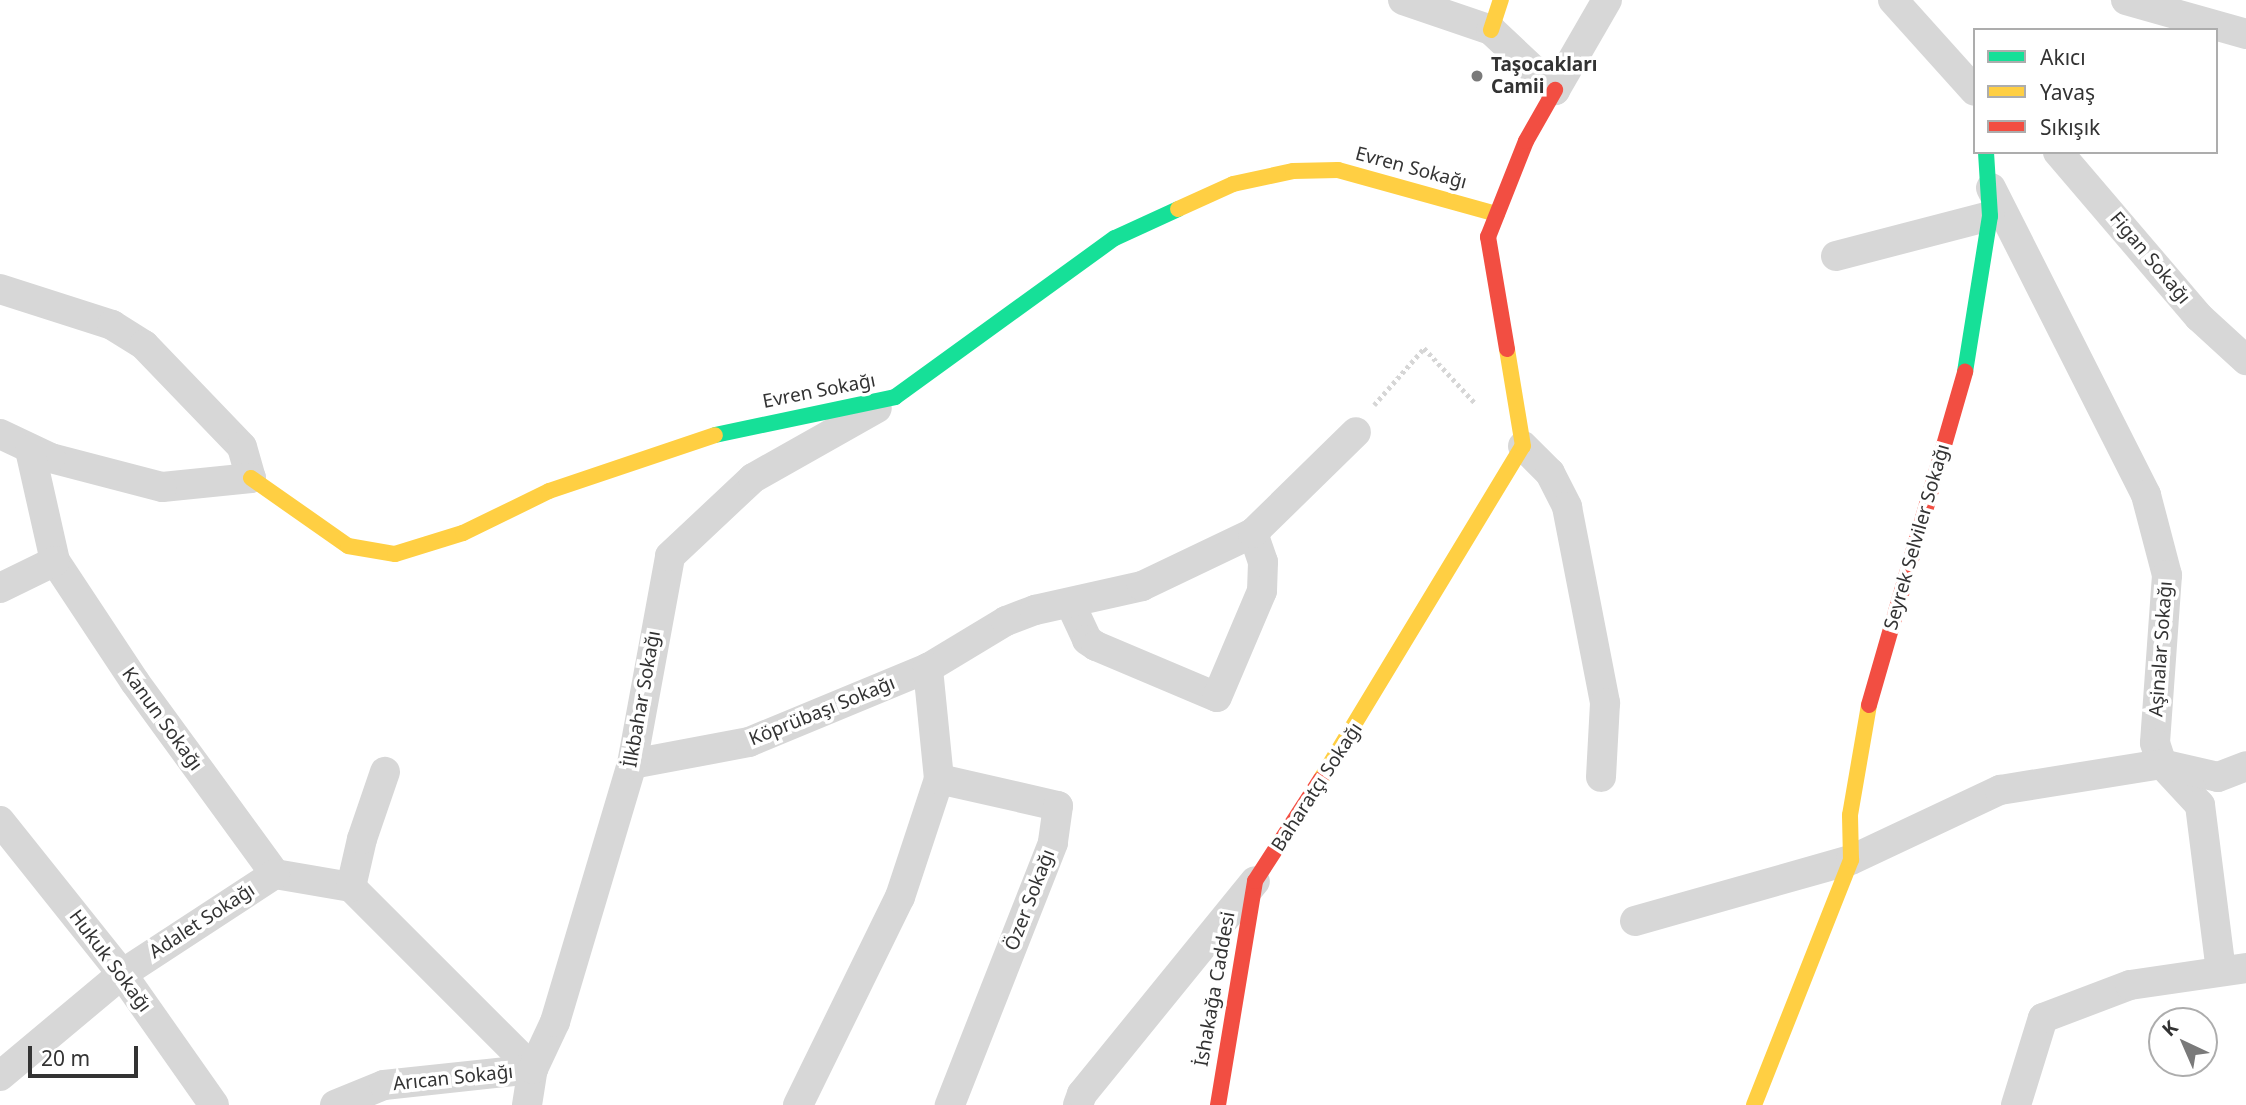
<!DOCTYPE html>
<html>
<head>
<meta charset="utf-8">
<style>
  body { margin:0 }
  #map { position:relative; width:2246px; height:1105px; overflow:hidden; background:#fff; font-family:"Noto Sans",sans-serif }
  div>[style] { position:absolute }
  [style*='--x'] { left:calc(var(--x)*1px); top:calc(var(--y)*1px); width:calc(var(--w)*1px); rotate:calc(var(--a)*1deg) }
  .path>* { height:4.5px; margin-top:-2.25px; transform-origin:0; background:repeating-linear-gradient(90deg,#d6d6d6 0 3.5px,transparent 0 7px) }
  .street>* { height:30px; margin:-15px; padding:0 15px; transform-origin:15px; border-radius:15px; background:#d7d7d7 }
  .fast>* { height:16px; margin:-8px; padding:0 8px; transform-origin:8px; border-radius:8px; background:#16e098 }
  .slow>* { height:16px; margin:-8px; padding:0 8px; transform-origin:8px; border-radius:8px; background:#ffcf43 }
  .jam>* { height:16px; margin:-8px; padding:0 8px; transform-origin:8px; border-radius:8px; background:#f24e42 }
  .dots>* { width:19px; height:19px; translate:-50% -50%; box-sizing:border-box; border:4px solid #fff; border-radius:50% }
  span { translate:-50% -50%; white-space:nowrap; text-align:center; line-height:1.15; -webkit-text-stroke:7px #fff; paint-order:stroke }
  .poi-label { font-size:19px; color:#333; font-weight:700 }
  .left { translate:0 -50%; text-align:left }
  .street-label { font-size:19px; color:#333 }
  .legend { position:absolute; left:1973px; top:28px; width:245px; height:126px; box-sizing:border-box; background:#fff; border:2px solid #adadad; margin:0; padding:9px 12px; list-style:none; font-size:21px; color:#333 }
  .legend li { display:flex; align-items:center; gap:14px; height:35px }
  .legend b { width:35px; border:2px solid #adadad }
  .north { position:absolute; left:2148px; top:1007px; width:70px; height:70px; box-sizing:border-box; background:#fff; border:2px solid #adadad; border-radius:50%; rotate:316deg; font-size:19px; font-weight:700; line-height:28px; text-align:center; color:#333 }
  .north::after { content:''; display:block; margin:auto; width:24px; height:32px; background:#7a7a7a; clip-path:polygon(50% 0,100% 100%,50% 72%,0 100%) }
  .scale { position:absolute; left:28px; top:1046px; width:110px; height:32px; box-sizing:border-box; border:4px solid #333; border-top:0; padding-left:9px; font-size:21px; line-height:24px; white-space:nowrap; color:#333; -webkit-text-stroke:5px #fff; paint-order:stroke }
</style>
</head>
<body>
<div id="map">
  <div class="path">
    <div style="--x:1374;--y:405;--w:76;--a:-48.7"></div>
    <div style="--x:1424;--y:348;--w:76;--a:47.1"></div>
  </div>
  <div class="street">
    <div style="--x:1403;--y:0;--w:93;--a:18.8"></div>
    <div style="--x:1491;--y:30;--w:88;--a:43.2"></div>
    <div style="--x:1555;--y:90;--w:104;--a:-60"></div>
    <div style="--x:1893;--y:0;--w:122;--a:48"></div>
    <div style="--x:2126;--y:0;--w:125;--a:15.8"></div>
    <div style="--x:2058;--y:152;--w:217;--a:49.5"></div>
    <div style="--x:2199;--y:317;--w:64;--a:42.5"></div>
    <div style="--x:1991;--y:188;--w:344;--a:63.2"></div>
    <div style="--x:2146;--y:495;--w:83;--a:75.3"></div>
    <div style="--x:2167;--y:575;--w:168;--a:94.1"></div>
    <div style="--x:2155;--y:743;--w:22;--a:72"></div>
    <div style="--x:2162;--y:764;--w:56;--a:47.2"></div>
    <div style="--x:2200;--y:805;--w:167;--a:82.8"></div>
    <div style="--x:1836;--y:256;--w:159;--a:-14.6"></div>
    <div style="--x:0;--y:289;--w:118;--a:17.8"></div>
    <div style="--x:112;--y:325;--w:38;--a:32"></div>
    <div style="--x:144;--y:345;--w:141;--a:46.1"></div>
    <div style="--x:242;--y:447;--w:32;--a:74"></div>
    <div style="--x:251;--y:478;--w:89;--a:174.2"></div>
    <div style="--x:162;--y:487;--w:115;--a:-165.4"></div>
    <div style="--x:51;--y:458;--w:56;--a:-154.8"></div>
    <div style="--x:1523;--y:446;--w:38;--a:45"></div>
    <div style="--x:1550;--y:473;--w:38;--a:63"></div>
    <div style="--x:1567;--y:507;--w:200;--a:79"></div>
    <div style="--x:1605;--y:703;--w:74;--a:93.1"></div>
    <div style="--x:30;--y:450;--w:114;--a:77.3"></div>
    <div style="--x:55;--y:561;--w:145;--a:56.5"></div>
    <div style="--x:135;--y:682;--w:238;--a:53.9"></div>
    <div style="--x:0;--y:588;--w:61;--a:-26.1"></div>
    <div style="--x:1071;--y:605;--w:38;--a:65"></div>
    <div style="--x:1087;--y:640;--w:11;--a:34"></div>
    <div style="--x:1096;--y:646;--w:131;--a:22.9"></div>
    <div style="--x:1217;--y:697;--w:115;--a:-67"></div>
    <div style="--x:1262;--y:591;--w:29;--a:-88"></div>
    <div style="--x:1263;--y:562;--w:31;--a:-109"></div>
    <div style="--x:632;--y:764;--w:119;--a:-10.6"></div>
    <div style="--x:749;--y:742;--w:194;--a:-22.5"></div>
    <div style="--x:928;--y:668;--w:91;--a:-31.1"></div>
    <div style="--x:1006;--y:621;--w:31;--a:-21"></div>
    <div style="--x:1035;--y:610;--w:110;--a:-12.6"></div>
    <div style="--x:1142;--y:586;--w:123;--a:-25.5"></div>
    <div style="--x:1253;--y:533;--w:144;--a:-44.4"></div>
    <div style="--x:939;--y:779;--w:122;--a:12.8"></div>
    <div style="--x:1058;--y:806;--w:37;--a:98"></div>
    <div style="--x:1053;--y:843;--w:282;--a:111.5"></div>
    <div style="--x:0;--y:821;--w:196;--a:51.4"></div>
    <div style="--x:122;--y:974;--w:160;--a:54.9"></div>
    <div style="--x:275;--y:874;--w:77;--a:9.7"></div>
    <div style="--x:351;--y:887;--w:257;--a:45"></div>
    <div style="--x:351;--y:887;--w:49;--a:-77.1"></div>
    <div style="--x:362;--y:839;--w:71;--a:-71.1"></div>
    <div style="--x:1635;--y:921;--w:224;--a:-15.8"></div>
    <div style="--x:1851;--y:860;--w:165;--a:-25.2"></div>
    <div style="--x:2000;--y:790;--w:164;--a:-9.1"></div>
    <div style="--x:2162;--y:764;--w:57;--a:13.1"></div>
    <div style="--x:2218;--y:777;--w:30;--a:-21"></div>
    <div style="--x:0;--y:1076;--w:159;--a:-39.9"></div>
    <div style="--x:122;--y:974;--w:183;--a:-33.2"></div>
    <div style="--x:335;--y:1105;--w:53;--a:-22.2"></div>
    <div style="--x:384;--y:1085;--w:150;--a:-6.1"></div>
    <div style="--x:527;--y:1105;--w:36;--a:-81"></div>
    <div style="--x:533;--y:1069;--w:52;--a:-64.9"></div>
    <div style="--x:555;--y:1022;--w:269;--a:-73.4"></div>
    <div style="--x:632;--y:764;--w:211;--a:-79.6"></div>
    <div style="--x:670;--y:556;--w:114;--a:-43.2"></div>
    <div style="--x:753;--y:478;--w:142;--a:-29.4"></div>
    <div style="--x:798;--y:1105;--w:232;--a:-63.9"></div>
    <div style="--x:900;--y:897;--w:124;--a:-71.7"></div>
    <div style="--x:939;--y:779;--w:112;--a:-95.7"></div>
    <div style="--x:1078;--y:1105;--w:12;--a:-70"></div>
    <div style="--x:1082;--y:1094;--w:274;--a:-50.9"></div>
    <div style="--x:2016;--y:1105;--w:91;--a:-72.8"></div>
    <div style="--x:2043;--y:1018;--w:93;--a:-20.8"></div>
    <div style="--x:2130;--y:985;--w:117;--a:-8.3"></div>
  </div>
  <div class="fast">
    <div style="--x:1965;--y:372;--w:158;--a:-80.9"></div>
    <div style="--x:1990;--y:216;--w:64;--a:-93.6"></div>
    <div style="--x:715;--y:435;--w:184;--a:-11.9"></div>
    <div style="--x:895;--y:397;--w:271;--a:-35.9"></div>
    <div style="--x:1115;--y:238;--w:69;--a:-24.7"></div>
  </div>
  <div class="slow">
    <div style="--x:1491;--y:30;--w:32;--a:-72"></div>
    <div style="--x:1178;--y:209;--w:60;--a:-24.4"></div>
    <div style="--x:1233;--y:184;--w:61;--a:-12.2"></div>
    <div style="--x:1293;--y:171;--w:45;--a:-1.3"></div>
    <div style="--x:1338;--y:170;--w:165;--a:15.5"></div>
    <div style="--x:251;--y:478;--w:118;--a:35"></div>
    <div style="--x:348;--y:546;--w:48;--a:9.7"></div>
    <div style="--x:395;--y:554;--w:71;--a:-17.2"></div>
    <div style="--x:463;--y:533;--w:96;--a:-26"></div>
    <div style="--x:549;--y:491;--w:175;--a:-18.6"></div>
    <div style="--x:1321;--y:779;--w:389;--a:-58.8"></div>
    <div style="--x:1523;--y:446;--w:98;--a:-99.4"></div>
    <div style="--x:1754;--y:1105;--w:264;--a:-68.4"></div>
    <div style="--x:1851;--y:860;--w:45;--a:-91.3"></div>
    <div style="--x:1850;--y:815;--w:112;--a:-80.2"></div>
  </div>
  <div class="jam">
    <div style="--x:1507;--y:349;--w:114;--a:-99.6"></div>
    <div style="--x:1488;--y:237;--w:103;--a:-68.4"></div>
    <div style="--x:1526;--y:141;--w:59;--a:-60.4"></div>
    <div style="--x:1869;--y:705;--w:347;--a:-73.9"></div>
    <div style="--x:1218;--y:1105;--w:227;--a:-80.6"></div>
    <div style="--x:1255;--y:881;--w:121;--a:-57.1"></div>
  </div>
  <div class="dots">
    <div style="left:1477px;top:76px;background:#7a7a7a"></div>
  </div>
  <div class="poi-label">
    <span class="left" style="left:1491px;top:76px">Taşocakları<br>Camii</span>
  </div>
  <div class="street-label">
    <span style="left:1411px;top:168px;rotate:15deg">Evren Sokağı</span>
    <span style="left:2150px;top:258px;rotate:50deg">Figan Sokağı</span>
    <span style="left:819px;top:391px;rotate:-11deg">Evren Sokağı</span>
    <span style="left:1917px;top:537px;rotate:-74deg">Seyrek Selviler Sokağı</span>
    <span style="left:2161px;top:649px;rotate:-86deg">Aşinalar Sokağı</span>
    <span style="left:642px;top:699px;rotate:-80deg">İlkbahar Sokağı</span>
    <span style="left:822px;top:711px;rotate:-22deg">Köprübaşı Sokağı</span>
    <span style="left:162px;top:719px;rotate:54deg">Kanun Sokağı</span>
    <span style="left:1317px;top:787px;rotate:-57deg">Baharatçı Sokağı</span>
    <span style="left:1030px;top:900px;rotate:-69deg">Özer Sokağı</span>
    <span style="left:202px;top:921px;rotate:-33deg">Adalet Sokağı</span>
    <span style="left:110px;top:961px;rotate:53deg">Hukuk Sokağı</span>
    <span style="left:1215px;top:989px;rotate:-80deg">İshakağa Caddesi</span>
    <span style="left:453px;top:1078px;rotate:-6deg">Arıcan Sokağı</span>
  </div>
  <ul class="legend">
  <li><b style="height:9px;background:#16e098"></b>Akıcı</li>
  <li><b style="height:9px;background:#ffcf43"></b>Yavaş</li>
  <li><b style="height:9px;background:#f24e42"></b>Sıkışık</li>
  </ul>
  <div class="north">K</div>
  <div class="scale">20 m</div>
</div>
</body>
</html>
